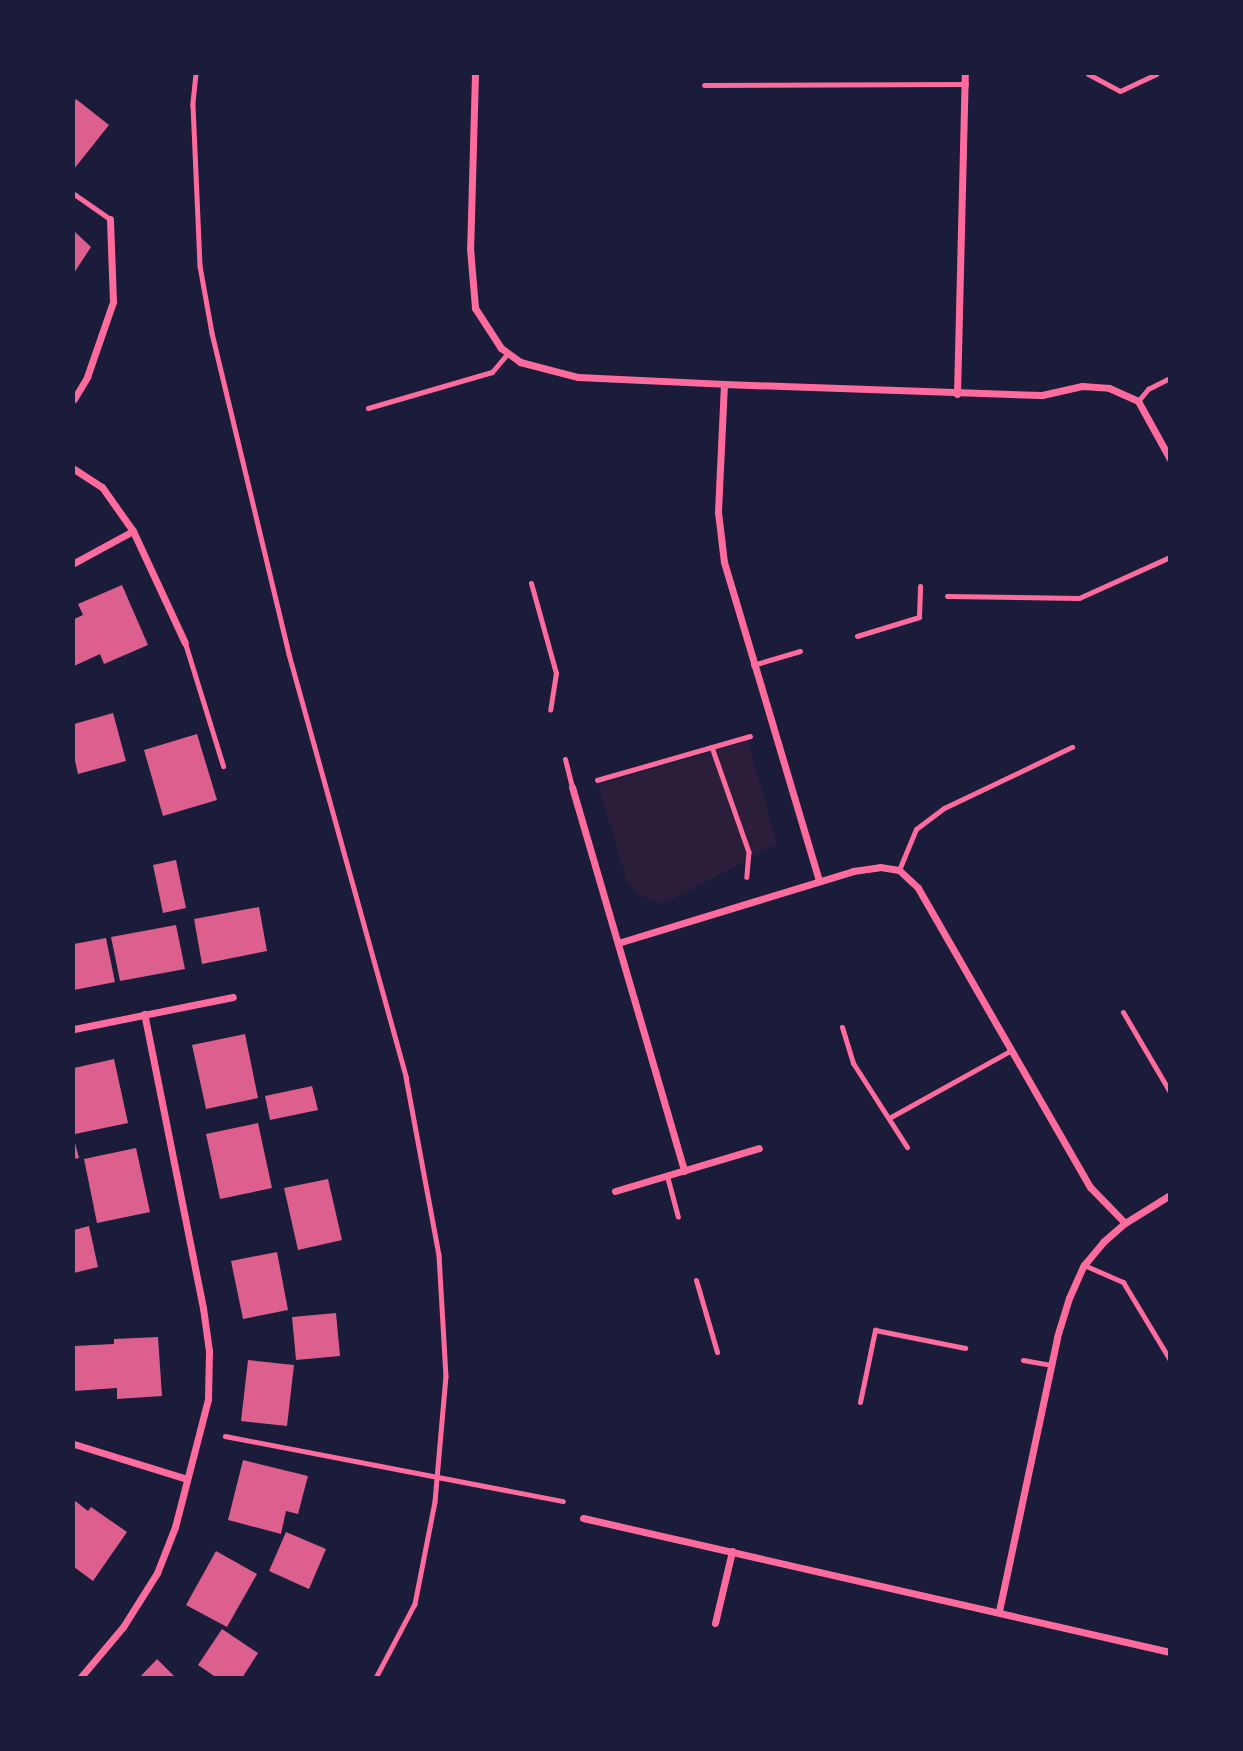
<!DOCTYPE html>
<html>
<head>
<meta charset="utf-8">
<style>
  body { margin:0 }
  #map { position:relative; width:1243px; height:1751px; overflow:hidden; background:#1b1b3a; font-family:Spectral,serif }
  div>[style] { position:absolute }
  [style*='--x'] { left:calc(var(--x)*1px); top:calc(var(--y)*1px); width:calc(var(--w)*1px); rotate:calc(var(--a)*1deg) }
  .green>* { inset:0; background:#2a1e3b }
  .building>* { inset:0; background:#dd5f8e }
  .path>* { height:4.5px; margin:-2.25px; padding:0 2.25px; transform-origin:2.25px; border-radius:2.25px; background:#ff6b9d }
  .service>* { height:5px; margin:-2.5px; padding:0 2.5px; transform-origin:2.5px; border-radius:2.5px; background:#ff6b9d }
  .minor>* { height:7px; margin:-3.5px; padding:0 3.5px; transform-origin:3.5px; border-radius:3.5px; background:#ff6b9d }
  span { translate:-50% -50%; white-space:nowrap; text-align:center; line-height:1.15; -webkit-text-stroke:7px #1b1b3a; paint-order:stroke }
  .frame { position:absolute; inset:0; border:75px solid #1b1b3a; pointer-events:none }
</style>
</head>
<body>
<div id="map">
  <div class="green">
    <div style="clip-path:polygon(748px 741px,777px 844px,664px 904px,638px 895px,627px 881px,598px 785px)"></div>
  </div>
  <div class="building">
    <div style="clip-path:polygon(76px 99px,109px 125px,74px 169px,74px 102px)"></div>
    <div style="clip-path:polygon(74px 231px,91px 247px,74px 273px)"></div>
    <div style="clip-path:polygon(122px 585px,148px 645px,104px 664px,100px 654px,74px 666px,74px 619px,83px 615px,78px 604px)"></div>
    <div style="clip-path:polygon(113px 713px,126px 761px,78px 774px,74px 756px,74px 724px)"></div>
    <div style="clip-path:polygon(197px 734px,217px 800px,163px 816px,144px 750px)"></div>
    <div style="clip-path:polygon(176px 860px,186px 908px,163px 913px,153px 865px)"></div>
    <div style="clip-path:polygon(259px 907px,267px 951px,202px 964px,194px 919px)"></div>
    <div style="clip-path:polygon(176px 925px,185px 969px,120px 981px,111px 937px)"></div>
    <div style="clip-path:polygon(106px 938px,115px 982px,74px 990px,74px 944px)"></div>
    <div style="clip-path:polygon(245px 1034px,258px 1098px,206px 1109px,192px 1045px)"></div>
    <div style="clip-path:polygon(114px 1059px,128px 1123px,75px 1134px,74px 1068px)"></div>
    <div style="clip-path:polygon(312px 1086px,318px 1110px,270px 1120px,265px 1096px)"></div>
    <div style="clip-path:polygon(258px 1123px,272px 1188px,220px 1199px,206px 1134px)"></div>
    <div style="clip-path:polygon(74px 1139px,79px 1158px,74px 1159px)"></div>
    <div style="clip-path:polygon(136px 1148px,150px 1212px,97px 1223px,84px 1159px)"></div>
    <div style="clip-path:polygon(328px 1179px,342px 1240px,298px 1250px,284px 1188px)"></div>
    <div style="clip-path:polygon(89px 1226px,98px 1267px,74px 1273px,74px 1230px)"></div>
    <div style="clip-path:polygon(277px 1252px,288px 1310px,243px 1319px,231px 1261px)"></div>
    <div style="clip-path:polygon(336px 1313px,340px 1356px,296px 1360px,292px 1317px)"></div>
    <div style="clip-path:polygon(158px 1337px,162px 1396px,117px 1399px,117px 1388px,74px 1391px,74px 1346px,114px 1344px,114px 1339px)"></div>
    <div style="clip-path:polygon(248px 1360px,294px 1365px,287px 1426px,241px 1421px)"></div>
    <div style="clip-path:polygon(243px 1460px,308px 1476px,298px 1514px,286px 1511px,281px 1534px,228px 1520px)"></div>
    <div style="clip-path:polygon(74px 1500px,88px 1511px,91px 1507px,127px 1532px,93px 1581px,74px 1567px)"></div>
    <div style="clip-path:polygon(286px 1532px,326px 1549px,309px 1589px,269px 1571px)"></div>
    <div style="clip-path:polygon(216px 1551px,257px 1574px,227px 1627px,186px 1605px)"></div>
    <div style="clip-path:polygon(222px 1629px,258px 1653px,242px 1678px,217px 1678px,198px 1665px)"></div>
    <div style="clip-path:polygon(157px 1659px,176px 1678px,139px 1678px)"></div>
  </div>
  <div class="path">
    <div style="--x:196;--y:74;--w:31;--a:96"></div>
    <div style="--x:193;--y:105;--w:161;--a:87.5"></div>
    <div style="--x:200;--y:266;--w:68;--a:79.8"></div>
    <div style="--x:212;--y:333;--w:330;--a:76.5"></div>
    <div style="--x:289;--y:654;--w:439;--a:74.5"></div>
    <div style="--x:406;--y:1077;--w:181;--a:79.5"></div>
    <div style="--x:439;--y:1255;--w:121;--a:86.7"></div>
    <div style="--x:446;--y:1376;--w:126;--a:95"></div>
    <div style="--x:435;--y:1502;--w:104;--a:101.1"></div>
    <div style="--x:415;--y:1604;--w:84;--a:117.8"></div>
    <div style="--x:712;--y:747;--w:111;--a:70.6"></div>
    <div style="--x:749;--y:852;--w:25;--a:95"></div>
    <div style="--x:597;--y:780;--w:159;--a:-16"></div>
    <div style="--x:225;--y:1436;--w:344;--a:10.9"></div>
  </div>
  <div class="service">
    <div style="--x:1088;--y:74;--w:36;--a:28"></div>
    <div style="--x:1120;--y:91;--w:40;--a:-25"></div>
    <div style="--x:704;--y:85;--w:262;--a:-0.2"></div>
    <div style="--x:74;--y:194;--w:44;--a:34.8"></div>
    <div style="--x:1138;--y:401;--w:16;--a:-50"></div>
    <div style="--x:1148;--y:389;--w:25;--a:-27"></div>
    <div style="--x:368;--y:408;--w:129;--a:-16.2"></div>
    <div style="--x:492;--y:372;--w:25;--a:-50"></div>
    <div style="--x:531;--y:583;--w:93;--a:74.5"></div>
    <div style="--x:556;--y:673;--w:37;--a:99"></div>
    <div style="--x:947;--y:596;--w:132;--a:0.9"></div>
    <div style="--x:1079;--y:598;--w:100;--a:-24.3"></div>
    <div style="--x:857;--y:636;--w:65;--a:-17"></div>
    <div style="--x:919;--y:617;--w:31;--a:-88"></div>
    <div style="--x:185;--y:643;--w:129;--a:72.8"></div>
    <div style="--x:753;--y:665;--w:49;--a:-16.6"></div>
    <div style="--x:565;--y:759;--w:29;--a:76"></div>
    <div style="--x:899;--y:870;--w:44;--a:-67.5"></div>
    <div style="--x:916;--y:829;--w:35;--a:-37"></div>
    <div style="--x:944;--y:808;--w:142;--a:-25.5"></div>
    <div style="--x:1123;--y:1012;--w:93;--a:59.6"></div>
    <div style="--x:842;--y:1027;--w:38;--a:73"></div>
    <div style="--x:853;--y:1063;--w:100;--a:57.3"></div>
    <div style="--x:889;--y:1118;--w:138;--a:-29"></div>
    <div style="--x:667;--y:1176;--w:42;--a:75"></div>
    <div style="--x:1084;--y:1265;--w:43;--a:23.6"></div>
    <div style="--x:1123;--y:1282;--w:91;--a:58.9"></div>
    <div style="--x:696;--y:1280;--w:75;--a:73.7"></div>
    <div style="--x:1023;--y:1360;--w:28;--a:10"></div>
    <div style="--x:860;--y:1402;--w:74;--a:-78.2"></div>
    <div style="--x:875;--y:1330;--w:92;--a:11.3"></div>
  </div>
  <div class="minor">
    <div style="--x:475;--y:74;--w:174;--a:91.6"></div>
    <div style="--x:470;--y:248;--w:60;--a:85.2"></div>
    <div style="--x:475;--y:308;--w:48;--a:57"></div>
    <div style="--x:501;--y:348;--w:24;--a:36"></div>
    <div style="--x:520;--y:362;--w:60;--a:14.5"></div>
    <div style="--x:578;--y:377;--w:146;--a:2.7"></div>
    <div style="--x:724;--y:384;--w:318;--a:2"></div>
    <div style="--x:1042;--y:395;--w:41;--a:-12.7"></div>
    <div style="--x:1082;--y:386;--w:27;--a:4"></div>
    <div style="--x:1109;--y:388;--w:32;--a:24"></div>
    <div style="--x:1138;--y:401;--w:66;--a:61.1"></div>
    <div style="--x:724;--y:384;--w:128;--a:92.7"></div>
    <div style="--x:718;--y:512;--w:50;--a:83.2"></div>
    <div style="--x:724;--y:562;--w:333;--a:73.4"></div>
    <div style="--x:957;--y:394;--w:320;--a:-88.6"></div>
    <div style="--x:74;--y:399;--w:26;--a:-59"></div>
    <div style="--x:87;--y:377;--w:79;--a:-70.9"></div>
    <div style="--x:113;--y:302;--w:83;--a:-92.1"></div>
    <div style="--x:74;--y:469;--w:33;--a:33"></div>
    <div style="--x:102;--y:487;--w:54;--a:54.8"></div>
    <div style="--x:133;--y:531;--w:123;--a:65.1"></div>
    <div style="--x:74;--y:563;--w:67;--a:-28.5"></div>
    <div style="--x:572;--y:787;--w:400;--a:73.7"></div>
    <div style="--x:618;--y:943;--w:246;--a:-17"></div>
    <div style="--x:853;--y:871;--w:27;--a:-8"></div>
    <div style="--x:880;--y:867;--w:19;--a:9"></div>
    <div style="--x:899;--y:870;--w:26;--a:43"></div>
    <div style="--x:918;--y:888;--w:345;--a:60.1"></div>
    <div style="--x:1090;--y:1187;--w:50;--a:45.8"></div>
    <div style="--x:74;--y:1029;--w:162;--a:-11.4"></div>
    <div style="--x:615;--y:1191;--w:150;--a:-16.6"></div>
    <div style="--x:74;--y:1444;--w:118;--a:17.2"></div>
    <div style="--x:583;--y:1518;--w:602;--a:12.86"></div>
    <div style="--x:999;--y:1611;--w:280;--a:-78"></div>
    <div style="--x:1057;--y:1337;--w:41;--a:-72.9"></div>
    <div style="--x:1069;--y:1298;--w:36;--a:-66"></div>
    <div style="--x:1084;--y:1265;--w:30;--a:-50"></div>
    <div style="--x:1103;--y:1242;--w:29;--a:-41"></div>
    <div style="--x:1125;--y:1223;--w:53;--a:-31.9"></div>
    <div style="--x:715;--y:1623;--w:74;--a:-76.7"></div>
    <div style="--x:80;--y:1678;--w:67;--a:-49.9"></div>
    <div style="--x:123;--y:1627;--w:64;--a:-57.8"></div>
    <div style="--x:157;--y:1573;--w:49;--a:-68.6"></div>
    <div style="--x:175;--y:1527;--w:132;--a:-75.5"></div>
    <div style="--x:208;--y:1399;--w:48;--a:-88.8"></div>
    <div style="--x:209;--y:1351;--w:43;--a:-97.9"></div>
    <div style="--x:203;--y:1308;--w:300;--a:-101.3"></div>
  </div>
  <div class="frame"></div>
</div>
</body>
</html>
